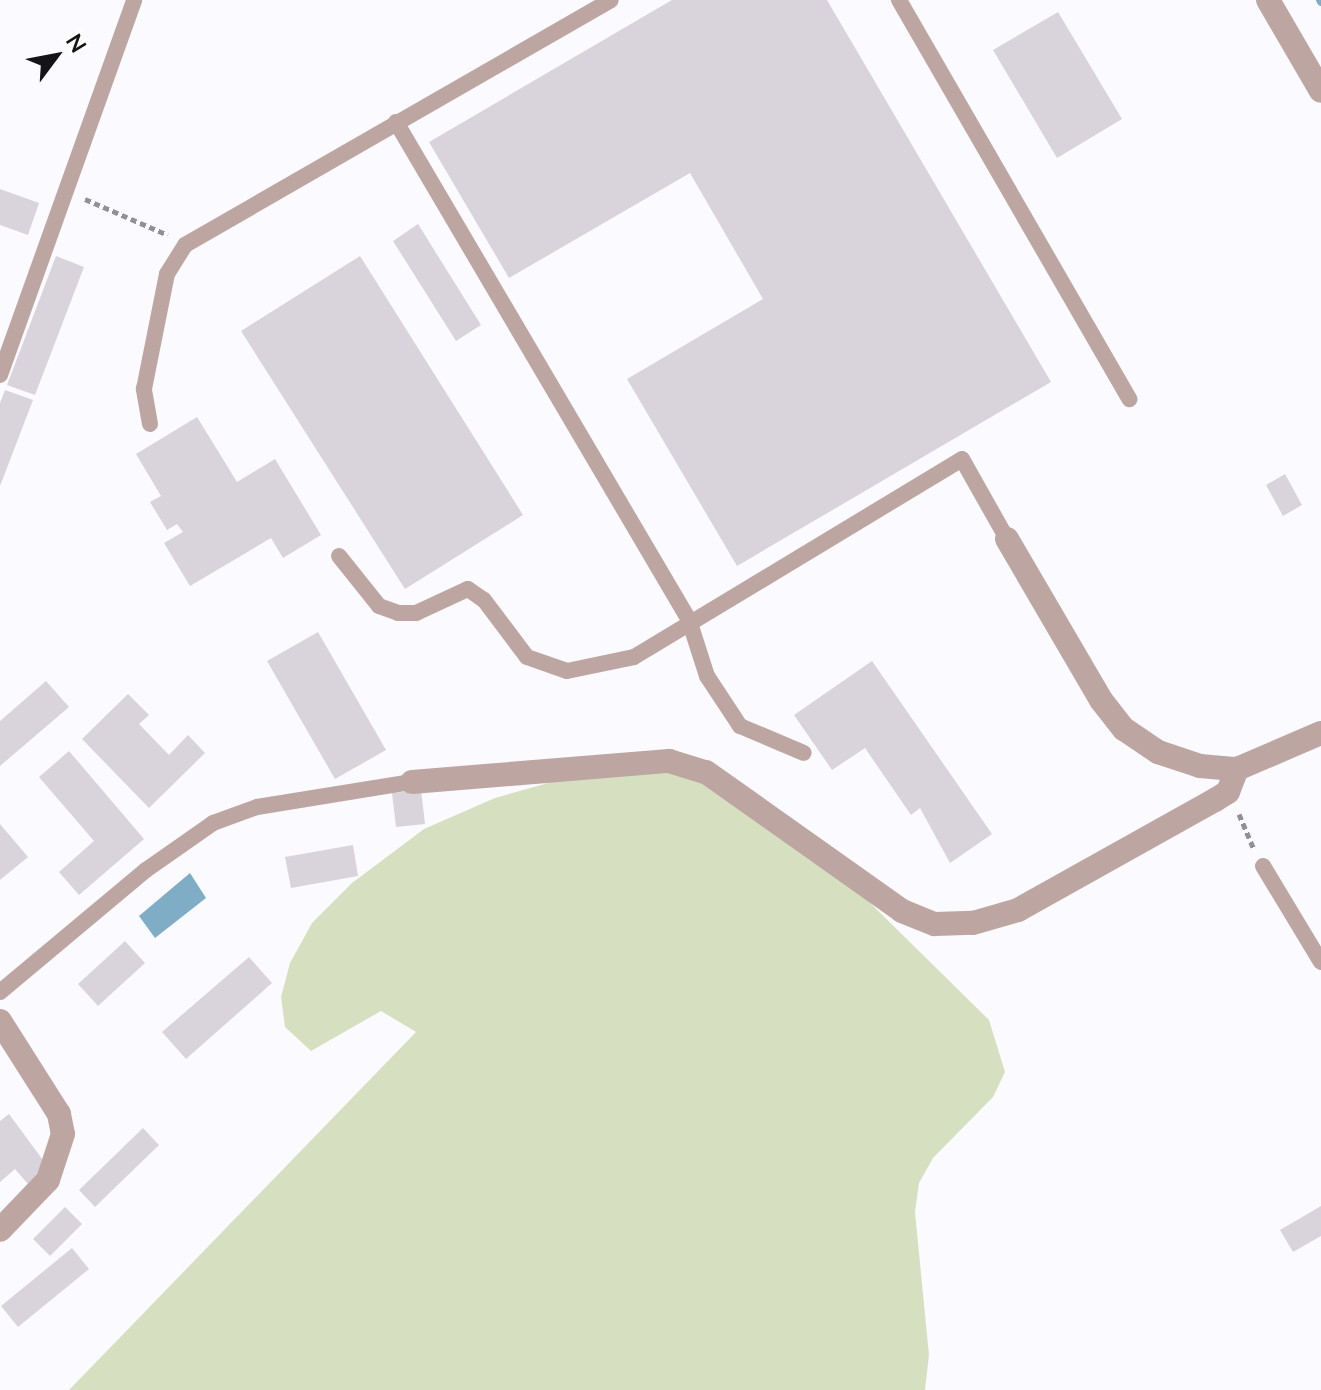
<!DOCTYPE html>
<html>
<head>
<meta charset="utf-8">
<style>
  body { margin:0 }
  #map { position:relative; width:1321px; height:1390px; overflow:hidden; background:#fbfbff; font-family:Lato,sans-serif }
  div>[style] { position:absolute }
  [style*='--x'] { left:calc(var(--x)*1px); top:calc(var(--y)*1px); width:calc(var(--w)*1px); rotate:calc(var(--a)*1deg) }
  .green>* { inset:0; background:#d6e0c1 }
  .water>* { inset:0; background:#7fadc6 }
  .stream>* { height:8px; margin:-4px; padding:0 4px; transform-origin:4px; border-radius:4px; background:#7fadc6 }
  .building>* { inset:0; background:#d9d3db }
  .path>* { height:5px; margin-top:-2.5px; transform-origin:0; background:repeating-linear-gradient(90deg,#919194 0 6px,transparent 0 10px) }
  .service>* { height:16px; margin:-8px; padding:0 8px; transform-origin:8px; border-radius:8px; background:#bda6a2 }
  .minor>* { height:24px; margin:-12px; padding:0 12px; transform-origin:12px; border-radius:12px; background:#bda6a2 }
  .tertiary>* { height:24px; margin:-12px; padding:0 12px; transform-origin:12px; border-radius:12px; background:#bda6a2 }
  span { translate:-50% -50%; white-space:nowrap; text-align:center; line-height:1.15; -webkit-text-stroke:8px #fff; paint-order:stroke }
  .north { position:absolute; left:16px; top:16px; width:80px; height:80px; -webkit-text-stroke:6px #fff; paint-order:stroke; rotate:58deg; font-size:22px; font-weight:700; line-height:32px; text-align:center; color:#141417 }
  .north::after { content:''; display:block; margin:auto; width:28px; height:36px; background:#141417; clip-path:polygon(50% 0,100% 100%,50% 72%,0 100%) }
</style>
</head>
<body>
<div id="map">
  <div class="green">
    <div style="clip-path:polygon(608px 766px,681px 773px,715px 787px,858px 891px,989px 1020px,1005px 1072px,993px 1097px,933px 1158px,919px 1183px,915px 1212px,929px 1355px,925px 1390px,69px 1390px,416px 1032px,381px 1011px,311px 1051px,285px 1027px,281px 997px,290px 963px,312px 923px,352px 883px,424px 829px,495px 798px)"></div>
  </div>
  <div class="water">
    <div style="clip-path:polygon(190px 873px,206px 898px,155px 938px,139px 916px)"></div>
  </div>
  <div class="stream">
    <div style="--x:1320;--y:0;--w:2;--a:63"></div>
  </div>
  <div class="building">
    <div style="clip-path:polygon(672px 0,827px 0,1051px 382px,737px 566px,627px 379px,763px 299px,690px 173px,509px 278px,429px 142px)"></div>
    <div style="clip-path:polygon(1058px 12px,1122px 119px,1057px 158px,993px 50px)"></div>
    <div style="clip-path:polygon(0 189px,39px 203px,28px 235px,0 225px)"></div>
    <div style="clip-path:polygon(418px 224px,481px 325px,456px 341px,393px 241px)"></div>
    <div style="clip-path:polygon(56px 256px,84px 267px,35px 395px,7px 385px)"></div>
    <div style="clip-path:polygon(360px 256px,523px 515px,405px 589px,241px 331px)"></div>
    <div style="clip-path:polygon(5px 390px,33px 400px,0 486px,0 403px)"></div>
    <div style="clip-path:polygon(197px 417px,237px 482px,275px 459px,321px 535px,283px 558px,271px 538px,190px 586px,164px 543px,183px 532px,177px 524px,167px 530px,150px 502px,161px 496px,136px 454px)"></div>
    <div style="clip-path:polygon(1285px 474px,1302px 505px,1283px 516px,1266px 485px)"></div>
    <div style="clip-path:polygon(318px 632px,386px 750px,335px 779px,267px 661px)"></div>
    <div style="clip-path:polygon(872px 661px,992px 834px,950px 863px,920px 808px,911px 815px,865px 748px,832px 770px,794px 715px)"></div>
    <div style="clip-path:polygon(46px 681px,69px 707px,0 766px,0 721px)"></div>
    <div style="clip-path:polygon(128px 694px,149px 715px,139px 724px,169px 755px,188px 735px,205px 753px,149px 808px,82px 739px)"></div>
    <div style="clip-path:polygon(69px 751px,144px 839px,79px 895px,59px 872px,94px 841px,39px 777px)"></div>
    <div style="clip-path:polygon(421px 790px,425px 824px,396px 827px,392px 793px)"></div>
    <div style="clip-path:polygon(0 824px,28px 857px,0 880px)"></div>
    <div style="clip-path:polygon(353px 845px,358px 876px,291px 888px,285px 857px)"></div>
    <div style="clip-path:polygon(125px 941px,145px 963px,98px 1006px,78px 984px)"></div>
    <div style="clip-path:polygon(249px 957px,272px 983px,186px 1059px,162px 1032px)"></div>
    <div style="clip-path:polygon(9px 1114px,48px 1167px,28px 1184px,15px 1169px,0 1182px,0 1121px)"></div>
    <div style="clip-path:polygon(143px 1128px,159px 1145px,95px 1207px,79px 1190px)"></div>
    <div style="clip-path:polygon(1321px 1206px,1321px 1236px,1293px 1252px,1280px 1230px)"></div>
    <div style="clip-path:polygon(65px 1207px,82px 1224px,50px 1256px,33px 1239px)"></div>
    <div style="clip-path:polygon(72px 1248px,89px 1269px,18px 1327px,1px 1306px)"></div>
  </div>
  <div class="path">
    <div style="--x:85;--y:199;--w:90;--a:23.4"></div>
    <div style="--x:1239;--y:814;--w:38;--a:67"></div>
  </div>
  <div class="service">
    <div style="--x:899;--y:0;--w:461;--a:60"></div>
    <div style="--x:396;--y:122;--w:578;--a:59.53"></div>
    <div style="--x:689;--y:620;--w:59;--a:72.2"></div>
    <div style="--x:707;--y:676;--w:60;--a:56.6"></div>
    <div style="--x:740;--y:726;--w:69;--a:22.9"></div>
    <div style="--x:0;--y:375;--w:398;--a:-70.3"></div>
    <div style="--x:150;--y:424;--w:36;--a:-100"></div>
    <div style="--x:144;--y:389;--w:117;--a:-78.7"></div>
    <div style="--x:167;--y:274;--w:34;--a:-58"></div>
    <div style="--x:185;--y:245;--w:491;--a:-29.9"></div>
    <div style="--x:339;--y:556;--w:64;--a:51.3"></div>
    <div style="--x:379;--y:606;--w:20;--a:20"></div>
    <div style="--x:398;--y:613;--w:18;--a:0"></div>
    <div style="--x:416;--y:613;--w:57;--a:-24.8"></div>
    <div style="--x:468;--y:589;--w:19;--a:35"></div>
    <div style="--x:484;--y:600;--w:71;--a:53"></div>
    <div style="--x:527;--y:657;--w:42;--a:19.3"></div>
    <div style="--x:567;--y:671;--w:68;--a:-11.8"></div>
    <div style="--x:634;--y:657;--w:383;--a:-31.1"></div>
    <div style="--x:962;--y:459;--w:92;--a:60.6"></div>
    <div style="--x:1263;--y:866;--w:112;--a:58.9"></div>
    <div style="--x:0;--y:992;--w:190;--a:-39.9"></div>
    <div style="--x:146;--y:870;--w:82;--a:-35"></div>
    <div style="--x:213;--y:823;--w:47;--a:-20"></div>
    <div style="--x:257;--y:807;--w:157;--a:-9.2"></div>
  </div>
  <div class="minor">
    <div style="--x:1007;--y:539;--w:186;--a:59.7"></div>
    <div style="--x:1101;--y:700;--w:37;--a:52"></div>
    <div style="--x:1124;--y:729;--w:41;--a:34.1"></div>
    <div style="--x:1158;--y:752;--w:44;--a:18.4"></div>
    <div style="--x:1200;--y:766;--w:37;--a:5"></div>
    <div style="--x:1237;--y:769;--w:91;--a:-23.2"></div>
    <div style="--x:412;--y:782;--w:258;--a:-4.7"></div>
    <div style="--x:669;--y:761;--w:39;--a:17"></div>
    <div style="--x:706;--y:772;--w:240;--a:35.3"></div>
    <div style="--x:902;--y:911;--w:35;--a:22"></div>
    <div style="--x:935;--y:924;--w:38;--a:-2"></div>
    <div style="--x:973;--y:923;--w:47;--a:-16.1"></div>
    <div style="--x:1018;--y:910;--w:226;--a:-29.2"></div>
    <div style="--x:1215;--y:800;--w:15;--a:-32"></div>
    <div style="--x:1228;--y:792;--w:25;--a:-69"></div>
    <div style="--x:0;--y:1021;--w:110;--a:57.6"></div>
    <div style="--x:59;--y:1114;--w:20;--a:79"></div>
    <div style="--x:63;--y:1134;--w:48;--a:108.1"></div>
    <div style="--x:48;--y:1180;--w:69;--a:133.8"></div>
  </div>
  <div class="tertiary">
    <div style="--x:1268;--y:0;--w:105;--a:59.8"></div>
  </div>
  <div class="north">N</div>
</div>
</body>
</html>
